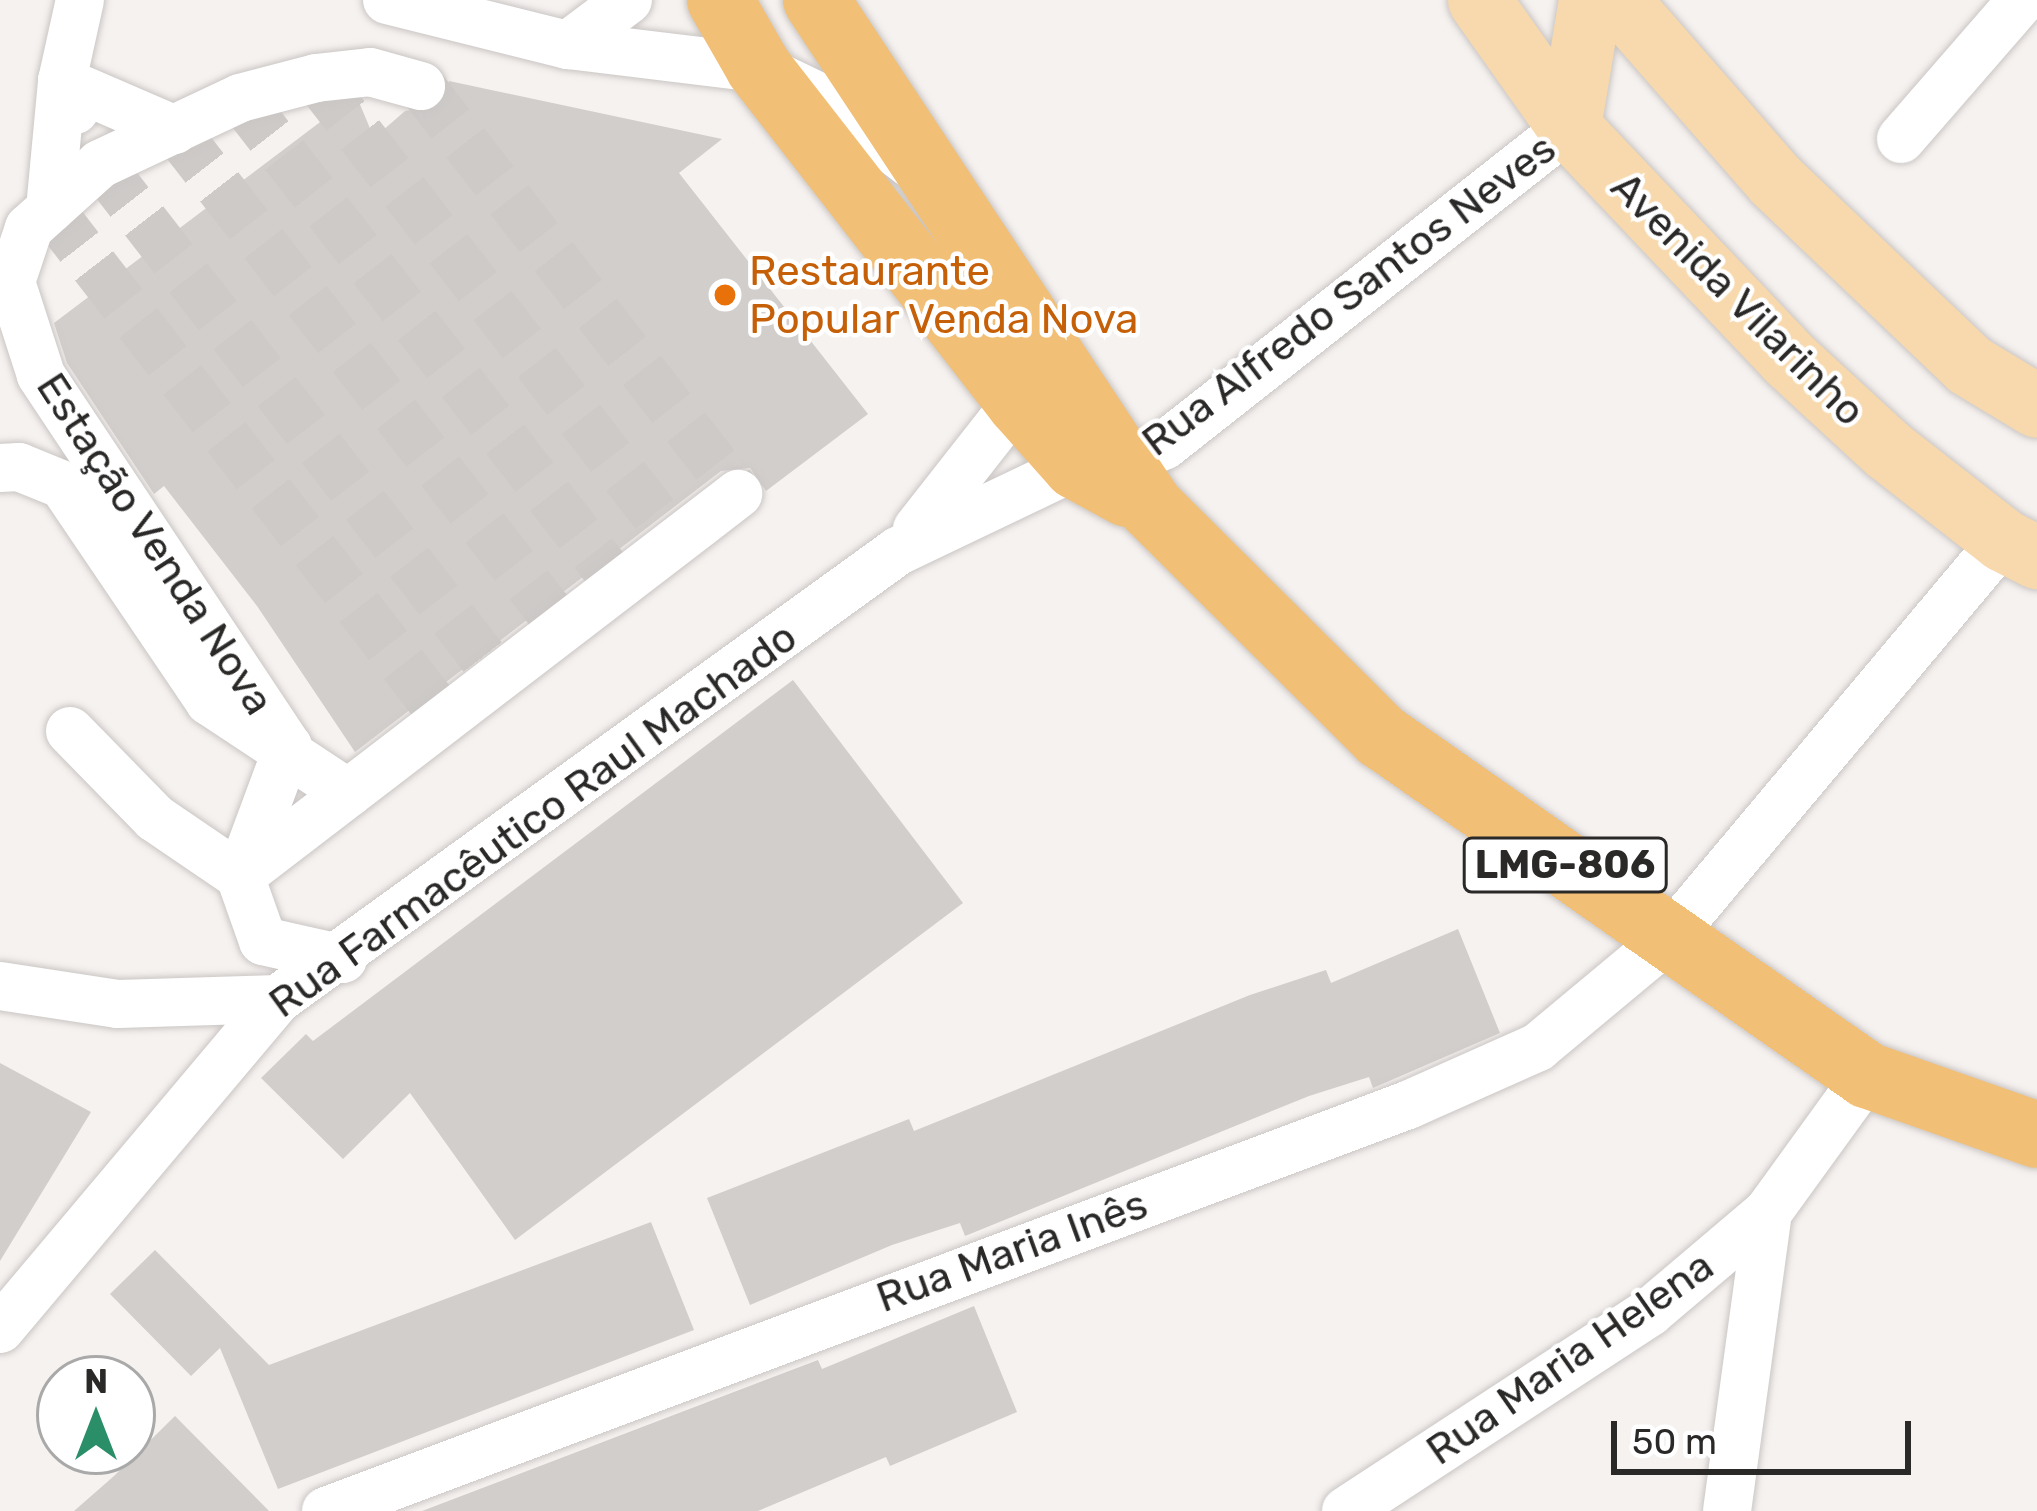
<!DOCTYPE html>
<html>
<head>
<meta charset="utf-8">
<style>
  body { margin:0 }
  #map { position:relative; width:2037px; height:1511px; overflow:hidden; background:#f6f2f0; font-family:Rubik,sans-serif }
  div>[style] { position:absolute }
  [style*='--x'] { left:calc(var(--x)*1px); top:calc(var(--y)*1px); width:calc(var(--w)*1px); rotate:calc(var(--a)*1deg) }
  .building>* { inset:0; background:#d2cecc }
  .minor-tunnel>* { height:48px; margin-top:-24px; transform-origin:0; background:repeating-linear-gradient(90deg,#cdcac8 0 48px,transparent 0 72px) }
  .roads { filter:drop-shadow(0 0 3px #cac6c4) drop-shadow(0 0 3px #cac6c4) }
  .minor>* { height:48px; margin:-24px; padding:0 24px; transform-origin:24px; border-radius:24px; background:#fff }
  .major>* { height:63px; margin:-31.5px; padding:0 31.5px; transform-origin:31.5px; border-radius:31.5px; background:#f7d9ad }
  .highway>* { height:66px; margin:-33px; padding:0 33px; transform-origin:33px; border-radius:33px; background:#f2bf76 }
  .dots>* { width:33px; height:33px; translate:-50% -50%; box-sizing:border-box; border:6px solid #fff; border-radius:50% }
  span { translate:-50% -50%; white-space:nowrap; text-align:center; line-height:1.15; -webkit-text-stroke:9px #fff; paint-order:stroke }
  .shield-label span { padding:3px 9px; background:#fff; border:3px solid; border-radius:9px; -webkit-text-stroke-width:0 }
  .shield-label { font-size:39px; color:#2a2928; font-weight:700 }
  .food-label { font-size:42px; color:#c56008 }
  .left { translate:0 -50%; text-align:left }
  .street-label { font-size:42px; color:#2a2928 }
  .north { position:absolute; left:36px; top:1355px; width:120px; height:120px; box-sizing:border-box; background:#fff; border:3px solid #aaa9a9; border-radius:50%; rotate:0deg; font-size:33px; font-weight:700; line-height:48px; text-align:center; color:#2a2928 }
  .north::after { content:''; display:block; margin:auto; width:42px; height:54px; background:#2a8e69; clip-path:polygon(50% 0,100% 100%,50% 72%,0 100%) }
  .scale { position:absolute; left:1611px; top:1421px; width:300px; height:54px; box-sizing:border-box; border:6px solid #2a2928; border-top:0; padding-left:15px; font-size:36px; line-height:42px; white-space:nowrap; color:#2a2928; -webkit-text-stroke:9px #fff; paint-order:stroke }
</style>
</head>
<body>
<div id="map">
  <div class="building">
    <div style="clip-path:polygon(449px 81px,722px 139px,679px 173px,868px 414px,766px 491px,750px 468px,721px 471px,355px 752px,257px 606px,164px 486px,154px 494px,67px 363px,54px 323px,344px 104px,359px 102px,374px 138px,405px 111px,440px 107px)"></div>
    <div style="clip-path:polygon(793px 680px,963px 903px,515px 1240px,410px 1093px,343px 1159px,261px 1078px,306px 1034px,313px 1041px)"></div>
    <div style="clip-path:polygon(1458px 929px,1500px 1033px,1373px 1088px,1369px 1077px,1309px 1096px,965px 1236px,960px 1223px,892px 1245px,750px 1305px,707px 1198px,909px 1119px,914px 1131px,1250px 995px,1326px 970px,1331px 983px)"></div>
    <div style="clip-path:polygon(0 1063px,91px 1112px,0 1261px)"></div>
    <div style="clip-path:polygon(651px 1222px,694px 1330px,278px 1489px,220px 1348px,191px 1376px,110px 1294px,155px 1250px,269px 1365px)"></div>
    <div style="clip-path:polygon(974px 1306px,1017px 1412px,890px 1466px,886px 1457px,758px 1511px,422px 1511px,818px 1360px,822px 1369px)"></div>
    <div style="clip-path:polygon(175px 1416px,269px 1511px,74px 1511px,114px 1476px)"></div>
  </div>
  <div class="minor-tunnel">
    <div style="--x:316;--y:78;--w:587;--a:52.19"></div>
    <div style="--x:421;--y:86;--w:517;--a:52.15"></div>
    <div style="--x:240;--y:98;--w:618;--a:52.17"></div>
    <div style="--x:175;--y:130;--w:632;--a:52.13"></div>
    <div style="--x:100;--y:164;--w:651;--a:52.18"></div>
    <div style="--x:50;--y:209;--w:645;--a:52.24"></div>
  </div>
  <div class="roads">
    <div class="minor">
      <div style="--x:387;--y:0;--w:187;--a:14"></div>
      <div style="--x:568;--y:45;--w:192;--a:6.9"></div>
      <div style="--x:759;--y:68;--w:76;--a:25.6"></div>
      <div style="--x:828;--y:101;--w:104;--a:37.2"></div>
      <div style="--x:568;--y:45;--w:75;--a:-36.9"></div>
      <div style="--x:75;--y:110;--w:32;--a:-114"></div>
      <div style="--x:62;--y:81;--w:83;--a:-77.5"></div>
      <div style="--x:1901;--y:139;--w:184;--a:-49"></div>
      <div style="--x:50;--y:209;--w:129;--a:-84.6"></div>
      <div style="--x:62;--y:81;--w:123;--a:23.4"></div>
      <div style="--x:0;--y:468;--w:19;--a:-3"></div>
      <div style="--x:19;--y:467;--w:48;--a:22.2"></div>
      <div style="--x:63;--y:485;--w:261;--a:55.9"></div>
      <div style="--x:209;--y:701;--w:167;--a:33.5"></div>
      <div style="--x:917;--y:529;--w:194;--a:-51.9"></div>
      <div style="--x:70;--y:731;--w:122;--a:45.7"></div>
      <div style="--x:155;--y:818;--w:103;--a:34.3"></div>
      <div style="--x:240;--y:876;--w:69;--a:70.5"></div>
      <div style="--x:263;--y:941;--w:82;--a:12.7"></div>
      <div style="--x:288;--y:747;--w:447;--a:-123.6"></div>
      <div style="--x:41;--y:375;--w:98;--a:-107.9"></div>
      <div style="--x:11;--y:282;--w:57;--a:-71.6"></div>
      <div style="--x:29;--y:228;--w:96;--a:-42"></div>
      <div style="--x:100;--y:164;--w:155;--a:-25.2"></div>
      <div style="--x:240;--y:98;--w:79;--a:-14.7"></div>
      <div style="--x:316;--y:78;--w:54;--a:-6.3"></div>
      <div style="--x:370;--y:72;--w:53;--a:15.4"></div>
      <div style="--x:240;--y:876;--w:628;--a:-37.49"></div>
      <div style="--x:240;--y:876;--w:138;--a:-69.6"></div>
      <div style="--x:0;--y:986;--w:119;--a:8.7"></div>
      <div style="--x:118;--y:1004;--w:160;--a:-1.8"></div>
      <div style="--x:0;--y:1329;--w:431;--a:-49.9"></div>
      <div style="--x:278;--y:999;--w:765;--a:-35.85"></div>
      <div style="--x:898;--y:551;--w:197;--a:-25.5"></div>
      <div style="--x:1076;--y:466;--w:52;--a:-5.5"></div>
      <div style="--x:1128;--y:461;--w:40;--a:-23.4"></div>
      <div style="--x:1165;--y:445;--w:514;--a:-38.21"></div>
      <div style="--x:326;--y:1511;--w:1156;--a:-20.57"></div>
      <div style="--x:1408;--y:1105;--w:142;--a:-24"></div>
      <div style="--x:1538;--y:1047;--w:170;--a:-39.8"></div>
      <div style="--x:1669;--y:938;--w:520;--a:-50"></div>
      <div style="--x:1346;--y:1511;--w:363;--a:-33.2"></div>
      <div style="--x:1650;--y:1312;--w:155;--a:-40.3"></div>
      <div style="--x:1768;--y:1212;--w:169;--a:-54.1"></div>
      <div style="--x:1727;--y:1511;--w:302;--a:-82.2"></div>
    </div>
    <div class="major">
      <div style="--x:1479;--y:0;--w:156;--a:54.7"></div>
      <div style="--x:1569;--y:127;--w:320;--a:46.5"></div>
      <div style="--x:1789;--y:359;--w:134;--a:42.6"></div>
      <div style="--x:1888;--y:450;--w:146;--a:38"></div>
      <div style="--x:2003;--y:540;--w:38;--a:27"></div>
      <div style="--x:1618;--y:0;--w:240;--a:48.9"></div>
      <div style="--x:1776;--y:181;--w:267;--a:43.6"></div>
      <div style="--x:1969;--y:365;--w:79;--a:31.1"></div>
      <div style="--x:1569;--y:127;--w:129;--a:-80.6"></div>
    </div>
    <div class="highway">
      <div style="--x:720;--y:0;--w:78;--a:60.2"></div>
      <div style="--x:759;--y:68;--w:423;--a:52.1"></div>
      <div style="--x:1019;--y:402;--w:86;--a:48.3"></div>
      <div style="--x:1076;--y:466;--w:58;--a:28.8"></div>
      <div style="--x:816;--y:0;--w:608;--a:56.55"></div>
      <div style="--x:1151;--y:507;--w:325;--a:44.9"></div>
      <div style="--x:1381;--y:736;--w:593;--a:34.9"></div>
      <div style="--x:1867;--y:1075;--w:180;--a:19.4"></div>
    </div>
  </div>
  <div class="dots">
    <div style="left:725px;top:295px;background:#e8710a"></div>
  </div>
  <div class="shield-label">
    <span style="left:1565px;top:865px">LMG-806</span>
  </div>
  <div class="food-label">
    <span class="left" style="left:749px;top:295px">Restaurante<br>Popular Venda Nova</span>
  </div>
  <div class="street-label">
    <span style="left:1349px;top:295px;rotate:-37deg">Rua Alfredo Santos Neves</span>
    <span style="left:1738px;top:299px;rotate:45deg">Avenida Vilarinho</span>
    <span style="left:155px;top:544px;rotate:57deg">Estação Venda Nova</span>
    <span style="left:533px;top:820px;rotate:-36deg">Rua Farmacêutico Raul Machado</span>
    <span style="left:1012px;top:1251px;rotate:-20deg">Rua Maria Inês</span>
    <span style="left:1570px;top:1358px;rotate:-35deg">Rua Maria Helena</span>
  </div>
  <div class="north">N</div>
  <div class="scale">50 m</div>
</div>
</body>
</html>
